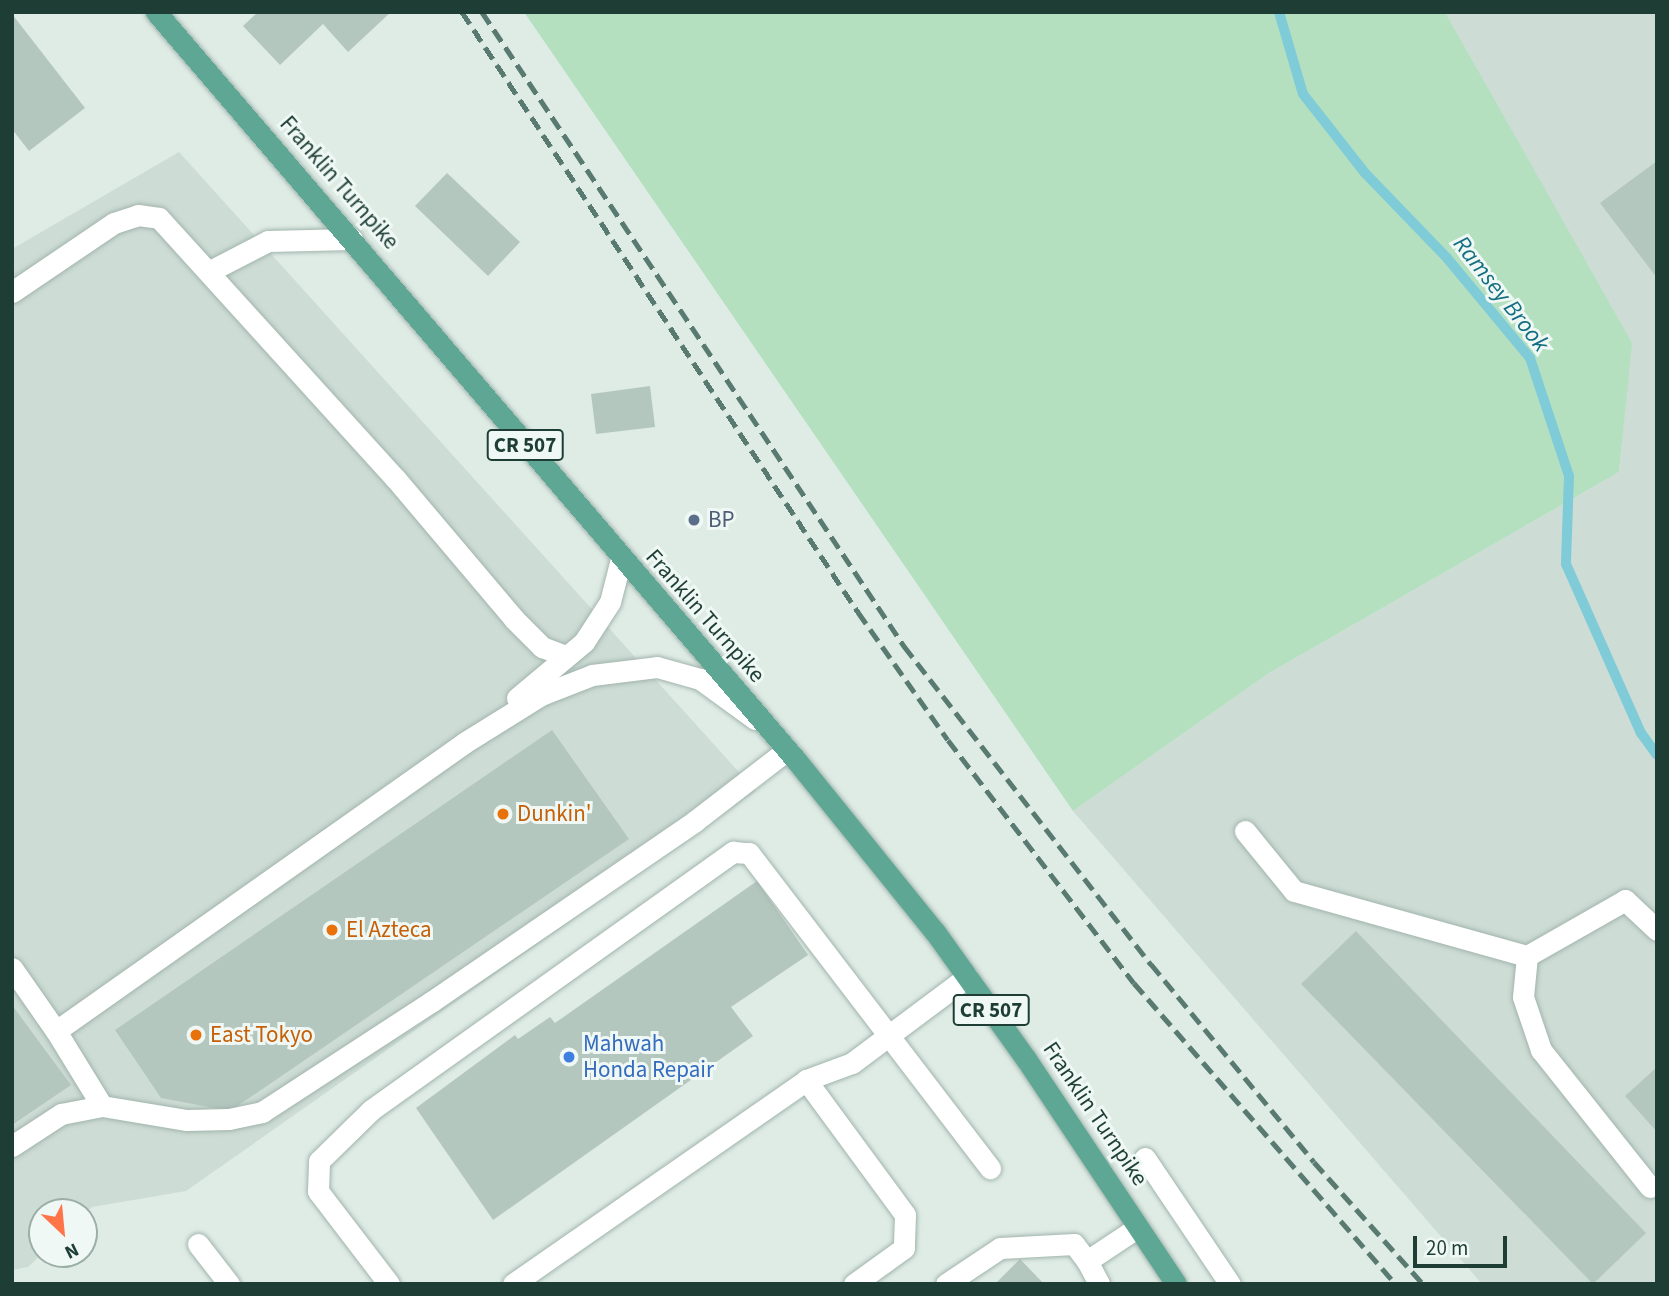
<!DOCTYPE html>
<html>
<head>
<meta charset="utf-8">
<style>
  body { margin:0 }
  #map { position:relative; width:1669px; height:1296px; overflow:hidden; background:#dfece6; font-family:"Source Sans 3",sans-serif }
  div>[style] { position:absolute }
  [style*='--x'] { left:calc(var(--x)*1px); top:calc(var(--y)*1px); width:calc(var(--w)*1px); rotate:calc(var(--a)*1deg) }
  .built>* { inset:0; background:#cddcd5 }
  .green>* { inset:0; background:#b5e0c0 }
  .stream>* { height:10px; margin:-5px; padding:0 5px; transform-origin:5px; border-radius:5px; background:#80cbd8 }
  .building>* { inset:0; background:#b4c7bf }
  .roads { filter:drop-shadow(0 0 2px #a1b4ad) drop-shadow(0 0 2px #a1b4ad) }
  .minor>* { height:21px; margin:-10.5px; padding:0 10.5px; transform-origin:10.5px; border-radius:10.5px; background:#fff }
  .major>* { height:21px; margin:-10.5px; padding:0 10.5px; transform-origin:10.5px; border-radius:10.5px; background:#5ea794 }
  .rail>* { height:5px; margin-top:-2.5px; transform-origin:0; background:repeating-linear-gradient(90deg,#587a70 0 14px,transparent 0 21px) }
  .dots>* { width:19px; height:19px; translate:-50% -50%; box-sizing:border-box; border:4px solid #eff8f4; border-radius:50% }
  span { translate:-50% -50%; white-space:nowrap; text-align:center; line-height:1.15; -webkit-text-stroke:6px #eff8f4; paint-order:stroke }
  .shield-label span { padding:2px 5px; background:#eff8f4; border:2px solid; border-radius:5px; -webkit-text-stroke-width:0 }
  .shield-label { font-size:21px; color:#1e3e35; font-weight:700 }
  .street-label { font-size:23px; color:#1e3e35 }
  .service-label { font-size:23px; color:#4e5e75 }
  .left { translate:0 -50%; text-align:left }
  .food-label { font-size:23px; color:#c56008 }
  .shop-label { font-size:23px; color:#366cbe }
  .water-label { font-size:24px; color:#126e80; font-style:italic }
  .frame { position:absolute; inset:0; border:14px solid #1e3e35; pointer-events:none }
  .north { position:absolute; left:28px; top:1198px; width:70px; height:70px; box-sizing:border-box; background:#eff8f4; border:2px solid #9baea8; border-radius:50%; rotate:154deg; font-size:19px; font-weight:700; line-height:28px; text-align:center; color:#1e3e35 }
  .north::after { content:''; display:block; margin:auto; width:24px; height:32px; background:#ff7549; clip-path:polygon(50% 0,100% 100%,50% 72%,0 100%) }
  .scale { position:absolute; left:1413px; top:1236px; width:94px; height:32px; box-sizing:border-box; border:4px solid #1e3e35; border-top:0; padding-left:9px; font-size:21px; line-height:24px; white-space:nowrap; color:#1e3e35; -webkit-text-stroke:5px #eff8f4; paint-order:stroke }
</style>
</head>
<body>
<div id="map">
  <div class="built">
    <div style="clip-path:polygon(1445px 12px,1657px 12px,1657px 1284px,1482px 1284px,1073px 811px,1269px 673px,1619px 472px,1631px 343px)"></div>
    <div style="clip-path:polygon(179px 152px,756px 791px,186px 1191px,92px 1207px,84px 1215px,42px 1212px,42px 1254px,28px 1267px,12px 1270px,12px 249px)"></div>
  </div>
  <div class="green">
    <div style="clip-path:polygon(524px 12px,1445px 12px,1632px 343px,1619px 472px,1269px 673px,1073px 811px)"></div>
  </div>
  <div class="stream">
    <div style="--x:1279;--y:12;--w:85;--a:73.7"></div>
    <div style="--x:1303;--y:94;--w:100;--a:51.9"></div>
    <div style="--x:1365;--y:173;--w:118;--a:46"></div>
    <div style="--x:1447;--y:258;--w:130;--a:50.3"></div>
    <div style="--x:1530;--y:358;--w:124;--a:71.7"></div>
    <div style="--x:1569;--y:476;--w:88;--a:92"></div>
    <div style="--x:1566;--y:564;--w:185;--a:66.1"></div>
    <div style="--x:1641;--y:733;--w:27;--a:54"></div>
  </div>
  <div class="building">
    <div style="clip-path:polygon(258px 12px,330px 13px,391px 12px,348px 52px,323px 24px,280px 65px,243px 26px)"></div>
    <div style="clip-path:polygon(12px 14px,85px 108px,29px 151px,12px 129px)"></div>
    <div style="clip-path:polygon(1657px 161px,1657px 278px,1600px 203px)"></div>
    <div style="clip-path:polygon(447px 173px,520px 242px,488px 276px,415px 206px)"></div>
    <div style="clip-path:polygon(650px 386px,655px 427px,596px 434px,591px 394px)"></div>
    <div style="clip-path:polygon(552px 730px,629px 839px,230px 1111px,161px 1098px,115px 1030px)"></div>
    <div style="clip-path:polygon(757px 881px,808px 955px,731px 1007px,753px 1036px,493px 1220px,416px 1108px,515px 1035px,518px 1039px,550px 1017px,555px 1023px)"></div>
    <div style="clip-path:polygon(1356px 931px,1646px 1233px,1593px 1284px,1301px 984px)"></div>
    <div style="clip-path:polygon(12px 1005px,71px 1085px,12px 1125px)"></div>
    <div style="clip-path:polygon(1657px 1067px,1657px 1132px,1625px 1096px)"></div>
    <div style="clip-path:polygon(1020px 1259px,1044px 1284px,995px 1284px)"></div>
  </div>
  <div class="roads">
    <div class="minor">
      <div style="--x:210;--y:271;--w:65;--a:-27.3"></div>
      <div style="--x:268;--y:241;--w:84;--a:-1.4"></div>
      <div style="--x:12;--y:292;--w:123;--a:-34.1"></div>
      <div style="--x:114;--y:223;--w:25;--a:-18"></div>
      <div style="--x:138;--y:215;--w:21;--a:8"></div>
      <div style="--x:159;--y:218;--w:351;--a:47.8"></div>
      <div style="--x:395;--y:478;--w:185;--a:49.8"></div>
      <div style="--x:514;--y:619;--w:40;--a:45"></div>
      <div style="--x:542;--y:647;--w:26;--a:21"></div>
      <div style="--x:517;--y:698;--w:87;--a:-39.9"></div>
      <div style="--x:584;--y:642;--w:48;--a:-57"></div>
      <div style="--x:610;--y:602;--w:44;--a:-75.7"></div>
      <div style="--x:1245;--y:831;--w:77;--a:50.8"></div>
      <div style="--x:1294;--y:891;--w:242;--a:15.6"></div>
      <div style="--x:1527;--y:956;--w:113;--a:-29.7"></div>
      <div style="--x:1625;--y:900;--w:44;--a:43.2"></div>
      <div style="--x:1527;--y:956;--w:41;--a:95.6"></div>
      <div style="--x:1523;--y:997;--w:56;--a:71.2"></div>
      <div style="--x:1541;--y:1050;--w:175;--a:51.5"></div>
      <div style="--x:12;--y:968;--w:77;--a:55.1"></div>
      <div style="--x:56;--y:1031;--w:499;--a:-35.2"></div>
      <div style="--x:464;--y:743;--w:91;--a:-31.9"></div>
      <div style="--x:541;--y:695;--w:55;--a:-21.4"></div>
      <div style="--x:592;--y:675;--w:65;--a:-7"></div>
      <div style="--x:657;--y:667;--w:45;--a:15.6"></div>
      <div style="--x:700;--y:679;--w:68;--a:36"></div>
      <div style="--x:56;--y:1031;--w:88;--a:58.5"></div>
      <div style="--x:806;--y:1080;--w:167;--a:53.7"></div>
      <div style="--x:905;--y:1215;--w:33;--a:92"></div>
      <div style="--x:904;--y:1248;--w:62;--a:144.2"></div>
      <div style="--x:12;--y:1146;--w:59;--a:-33.1"></div>
      <div style="--x:61;--y:1114;--w:42;--a:-11"></div>
      <div style="--x:102;--y:1106;--w:86;--a:9.4"></div>
      <div style="--x:187;--y:1120;--w:42;--a:-1.4"></div>
      <div style="--x:229;--y:1119;--w:34;--a:-12"></div>
      <div style="--x:262;--y:1112;--w:202;--a:-33.1"></div>
      <div style="--x:431;--y:1002;--w:320;--a:-34.4"></div>
      <div style="--x:695;--y:821;--w:115;--a:-37.6"></div>
      <div style="--x:1145;--y:1158;--w:152;--a:56"></div>
      <div style="--x:198;--y:1244;--w:51;--a:52.2"></div>
      <div style="--x:1087;--y:1261;--w:26;--a:62"></div>
      <div style="--x:389;--y:1284;--w:117;--a:-127.4"></div>
      <div style="--x:318;--y:1191;--w:30;--a:-88"></div>
      <div style="--x:319;--y:1161;--w:73;--a:-44.4"></div>
      <div style="--x:371;--y:1110;--w:445;--a:-35.5"></div>
      <div style="--x:733;--y:852;--w:16;--a:4"></div>
      <div style="--x:749;--y:853;--w:397;--a:52.6"></div>
      <div style="--x:513;--y:1284;--w:357;--a:-34.8"></div>
      <div style="--x:806;--y:1080;--w:49;--a:-20.3"></div>
      <div style="--x:852;--y:1063;--w:144;--a:-36.8"></div>
      <div style="--x:946;--y:1284;--w:65;--a:-33.7"></div>
      <div style="--x:1000;--y:1248;--w:74;--a:-3.1"></div>
      <div style="--x:1074;--y:1244;--w:21;--a:53"></div>
      <div style="--x:1087;--y:1261;--w:61;--a:-33.7"></div>
    </div>
    <div class="major">
      <div style="--x:156;--y:12;--w:984;--a:49.45"></div>
      <div style="--x:796;--y:760;--w:221;--a:51.1"></div>
      <div style="--x:935;--y:932;--w:156;--a:54.4"></div>
      <div style="--x:1026;--y:1059;--w:270;--a:56.3"></div>
    </div>
  </div>
  <div class="rail">
    <div style="--x:462;--y:12;--w:719;--a:56.58"></div>
    <div style="--x:858;--y:612;--w:156;--a:54.9"></div>
    <div style="--x:948;--y:740;--w:306;--a:52.6"></div>
    <div style="--x:1134;--y:983;--w:399;--a:49"></div>
    <div style="--x:482;--y:12;--w:762;--a:56.35"></div>
    <div style="--x:904;--y:646;--w:403;--a:52.2"></div>
    <div style="--x:1151;--y:964;--w:256;--a:50.5"></div>
    <div style="--x:1314;--y:1162;--w:164;--a:48.2"></div>
  </div>
  <div class="dots">
    <div style="left:694px;top:520px;background:#5c6f8a"></div>
    <div style="left:503px;top:814px;background:#e8710a"></div>
    <div style="left:332px;top:930px;background:#e8710a"></div>
    <div style="left:196px;top:1035px;background:#e8710a"></div>
    <div style="left:569px;top:1057px;background:#3f7fe0"></div>
  </div>
  <div class="shield-label">
    <span style="left:525px;top:445px">CR 507</span>
    <span style="left:991px;top:1010px">CR 507</span>
  </div>
  <div class="street-label">
    <span style="left:339px;top:183px;rotate:49deg">Franklin Turnpike</span>
    <span style="left:705px;top:616px;rotate:49deg">Franklin Turnpike</span>
    <span style="left:1095px;top:1114px;rotate:56deg">Franklin Turnpike</span>
  </div>
  <div class="service-label">
    <span class="left" style="left:708px;top:520px">BP</span>
  </div>
  <div class="food-label">
    <span class="left" style="left:517px;top:814px">Dunkin'</span>
    <span class="left" style="left:346px;top:930px">El Azteca</span>
    <span class="left" style="left:210px;top:1035px">East Tokyo</span>
  </div>
  <div class="shop-label">
    <span class="left" style="left:583px;top:1057px">Mahwah<br>Honda Repair</span>
  </div>
  <div class="water-label">
    <span style="left:1501px;top:294px;rotate:52deg">Ramsey Brook</span>
  </div>
  <div class="frame"></div>
  <div class="north">N</div>
  <div class="scale">20 m</div>
</div>
</body>
</html>
